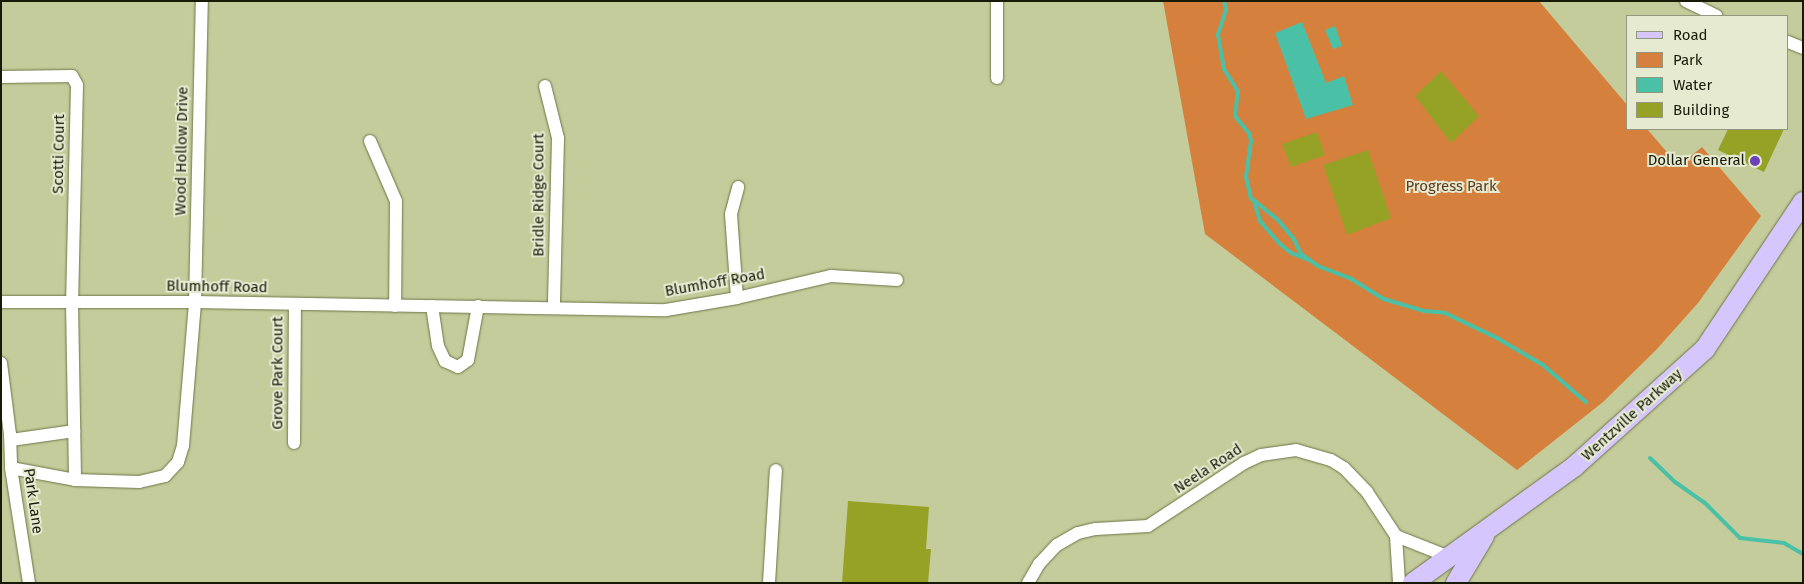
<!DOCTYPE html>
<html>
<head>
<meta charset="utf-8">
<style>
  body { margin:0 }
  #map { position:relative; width:1804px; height:584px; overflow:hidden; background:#c4cc9b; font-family:"Fira Sans",sans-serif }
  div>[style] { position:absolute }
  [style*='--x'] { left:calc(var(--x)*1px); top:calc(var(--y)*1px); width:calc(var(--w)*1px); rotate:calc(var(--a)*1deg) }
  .green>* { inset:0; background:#d6803d }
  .water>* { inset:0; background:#4ac1a7 }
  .stream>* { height:4px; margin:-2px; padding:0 2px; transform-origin:2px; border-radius:2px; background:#4ac1a7 }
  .building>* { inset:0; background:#95a225 }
  .roads { filter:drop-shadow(0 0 1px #6f7648) drop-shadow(0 0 1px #6f7648) }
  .minor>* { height:12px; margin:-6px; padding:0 6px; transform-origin:6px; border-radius:6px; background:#fff }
  .primary>* { height:20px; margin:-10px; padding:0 10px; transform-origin:10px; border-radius:10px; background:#d5c7fd }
  .dots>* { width:14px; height:14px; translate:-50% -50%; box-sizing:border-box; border:2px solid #e5ead1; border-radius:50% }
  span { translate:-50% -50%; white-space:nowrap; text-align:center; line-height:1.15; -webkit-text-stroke:4px #e5ead1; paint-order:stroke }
  .street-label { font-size:15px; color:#171a07 }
  .poi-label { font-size:15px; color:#171a07 }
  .right { translate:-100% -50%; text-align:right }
  .park-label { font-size:15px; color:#603a1d }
  .frame { position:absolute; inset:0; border:2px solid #171a07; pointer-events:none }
  .legend { position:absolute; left:1626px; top:15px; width:162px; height:115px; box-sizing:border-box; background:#e5ead1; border:1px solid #939780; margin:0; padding:6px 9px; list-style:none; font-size:15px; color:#171a07 }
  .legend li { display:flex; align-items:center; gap:10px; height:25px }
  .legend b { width:25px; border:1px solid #939780 }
</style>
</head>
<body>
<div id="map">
  <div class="green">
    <div style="clip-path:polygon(1163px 1px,1539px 1px,1628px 106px,1628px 129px,1647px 129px,1679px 166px,1702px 147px,1761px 216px,1698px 303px,1656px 350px,1603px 402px,1517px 470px,1205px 234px)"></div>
  </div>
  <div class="water">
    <div style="clip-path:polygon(1302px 22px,1326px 83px,1344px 76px,1353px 105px,1306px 119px,1275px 33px)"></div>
    <div style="clip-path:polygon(1335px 26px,1342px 46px,1333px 49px,1325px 30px)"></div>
  </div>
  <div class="stream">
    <div style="--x:1224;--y:1;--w:9;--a:77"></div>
    <div style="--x:1226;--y:10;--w:26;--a:108"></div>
    <div style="--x:1218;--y:35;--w:35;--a:80"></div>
    <div style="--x:1224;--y:69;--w:26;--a:58"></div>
    <div style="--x:1238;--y:91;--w:25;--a:97"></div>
    <div style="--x:1235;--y:116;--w:22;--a:51"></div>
    <div style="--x:1249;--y:133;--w:8;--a:76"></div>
    <div style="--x:1251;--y:141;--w:36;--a:98"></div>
    <div style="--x:1246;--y:177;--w:22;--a:77"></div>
    <div style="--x:1251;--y:198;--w:35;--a:39"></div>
    <div style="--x:1278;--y:220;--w:25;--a:50"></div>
    <div style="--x:1294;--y:239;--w:17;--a:65"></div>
    <div style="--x:1301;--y:254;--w:21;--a:35"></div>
    <div style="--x:1318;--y:266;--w:34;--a:21"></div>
    <div style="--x:1350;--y:278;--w:40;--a:32"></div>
    <div style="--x:1384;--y:299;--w:42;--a:16.7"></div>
    <div style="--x:1424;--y:311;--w:21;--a:5"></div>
    <div style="--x:1445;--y:313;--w:58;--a:25.7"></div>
    <div style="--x:1497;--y:338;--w:53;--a:30.4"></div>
    <div style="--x:1543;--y:365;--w:57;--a:40.7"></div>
    <div style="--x:1254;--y:201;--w:21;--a:73"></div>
    <div style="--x:1260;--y:221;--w:30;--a:49"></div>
    <div style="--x:1280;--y:244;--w:14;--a:39"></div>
    <div style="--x:1291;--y:253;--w:17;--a:21"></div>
    <div style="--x:1650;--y:458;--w:35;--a:44"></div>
    <div style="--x:1675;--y:482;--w:35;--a:35"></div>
    <div style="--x:1704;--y:502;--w:51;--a:45"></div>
    <div style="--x:1740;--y:538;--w:44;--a:6.5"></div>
    <div style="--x:1784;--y:543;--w:22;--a:30"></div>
  </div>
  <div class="building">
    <div style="clip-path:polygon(1441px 71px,1479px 116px,1451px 143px,1415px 96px)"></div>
    <div style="clip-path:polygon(1728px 129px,1784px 129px,1764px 172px,1718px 150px)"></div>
    <div style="clip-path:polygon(1317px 132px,1325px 155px,1291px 167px,1282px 144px)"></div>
    <div style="clip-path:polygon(1368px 150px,1391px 218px,1347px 235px,1323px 165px)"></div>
    <div style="clip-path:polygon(848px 501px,929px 507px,926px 549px,931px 549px,928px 583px,842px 583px)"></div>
  </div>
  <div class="roads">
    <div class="minor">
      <div style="--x:997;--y:1;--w:77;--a:90"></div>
      <div style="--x:1686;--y:1;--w:34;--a:26"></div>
      <div style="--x:1788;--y:42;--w:16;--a:22"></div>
      <div style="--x:1;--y:77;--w:71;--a:-0.8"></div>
      <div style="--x:72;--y:76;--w:10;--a:61"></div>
      <div style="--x:77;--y:85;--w:219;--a:91.3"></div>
      <div style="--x:72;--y:304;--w:176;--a:89"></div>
      <div style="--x:545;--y:86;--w:54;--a:76"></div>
      <div style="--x:558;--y:138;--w:168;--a:91.4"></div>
      <div style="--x:370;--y:141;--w:65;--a:66.6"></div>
      <div style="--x:396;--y:201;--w:105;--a:90.5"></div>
      <div style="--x:737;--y:298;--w:84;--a:-94.1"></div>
      <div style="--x:731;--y:214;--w:28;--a:-75"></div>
      <div style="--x:1;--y:302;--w:194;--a:0"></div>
      <div style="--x:195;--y:302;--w:471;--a:1"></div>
      <div style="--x:666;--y:310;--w:72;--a:-9.6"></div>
      <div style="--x:737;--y:298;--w:97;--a:-13.2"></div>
      <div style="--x:831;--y:276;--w:66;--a:3.5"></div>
      <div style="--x:432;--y:306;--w:40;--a:81.5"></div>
      <div style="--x:438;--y:346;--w:17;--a:65"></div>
      <div style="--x:445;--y:361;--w:14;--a:25"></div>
      <div style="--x:458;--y:367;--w:12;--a:-35"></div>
      <div style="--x:468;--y:360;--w:55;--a:-79.5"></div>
      <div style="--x:1;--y:363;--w:72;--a:82.8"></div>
      <div style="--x:10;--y:434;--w:34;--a:88"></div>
      <div style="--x:11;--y:468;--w:116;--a:81.1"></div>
      <div style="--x:11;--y:440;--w:64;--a:-8.1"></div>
      <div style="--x:294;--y:443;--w:139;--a:-89.6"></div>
      <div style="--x:11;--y:468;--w:65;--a:10.6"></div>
      <div style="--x:75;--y:480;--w:64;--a:1.8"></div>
      <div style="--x:139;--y:482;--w:27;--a:-13"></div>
      <div style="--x:165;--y:476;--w:19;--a:-47"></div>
      <div style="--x:178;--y:462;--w:17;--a:-73"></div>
      <div style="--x:183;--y:446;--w:144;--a:-85.2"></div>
      <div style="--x:195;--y:302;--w:301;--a:-88.7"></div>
      <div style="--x:1396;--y:536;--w:57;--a:21.6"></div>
      <div style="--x:769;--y:583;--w:113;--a:-86.5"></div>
      <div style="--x:1028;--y:583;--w:22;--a:-60"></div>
      <div style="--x:1039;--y:564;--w:26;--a:-47"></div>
      <div style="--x:1057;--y:545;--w:24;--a:-30"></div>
      <div style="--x:1078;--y:533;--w:18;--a:-13"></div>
      <div style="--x:1096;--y:529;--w:52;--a:-3.3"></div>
      <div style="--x:1148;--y:526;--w:115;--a:-33.3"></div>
      <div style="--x:1244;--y:463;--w:19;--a:-25"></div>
      <div style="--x:1261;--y:455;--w:35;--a:-8"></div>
      <div style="--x:1296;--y:450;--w:36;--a:16"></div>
      <div style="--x:1331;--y:460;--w:15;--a:32"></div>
      <div style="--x:1344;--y:468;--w:33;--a:46"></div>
      <div style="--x:1367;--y:492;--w:53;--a:56.6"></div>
      <div style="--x:1396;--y:536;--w:47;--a:86.3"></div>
    </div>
    <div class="primary">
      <div style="--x:1413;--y:583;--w:200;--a:-35.8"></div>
      <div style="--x:1575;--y:466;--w:175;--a:-42"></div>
      <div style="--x:1705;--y:349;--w:177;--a:-56.3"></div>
      <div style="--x:1456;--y:583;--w:55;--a:-59.2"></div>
    </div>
  </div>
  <div class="dots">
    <div style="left:1755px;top:161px;background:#6b40b8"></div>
  </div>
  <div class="street-label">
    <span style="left:182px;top:151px;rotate:-89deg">Wood Hollow Drive</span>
    <span style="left:59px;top:154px;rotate:-89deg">Scotti Court</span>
    <span style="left:539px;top:195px;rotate:-90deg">Bridle Ridge Court</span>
    <span style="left:715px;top:283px;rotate:-10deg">Blumhoff Road</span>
    <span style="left:217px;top:287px;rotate:1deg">Blumhoff Road</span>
    <span style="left:278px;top:373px;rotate:-90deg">Grove Park Court</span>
    <span style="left:1632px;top:415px;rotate:-42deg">Wentzville Parkway</span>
    <span style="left:1208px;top:469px;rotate:-33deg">Neela Road</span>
    <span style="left:33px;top:501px;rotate:82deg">Park Lane</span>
  </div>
  <div class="poi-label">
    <span class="right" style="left:1745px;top:161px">Dollar General</span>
  </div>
  <div class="park-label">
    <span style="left:1451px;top:187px">Progress Park</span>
  </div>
  <div class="frame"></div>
  <ul class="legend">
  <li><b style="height:6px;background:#d5c7fd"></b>Road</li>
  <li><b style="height:14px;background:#d6803d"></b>Park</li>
  <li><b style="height:14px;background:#4ac1a7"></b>Water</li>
  <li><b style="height:14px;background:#95a225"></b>Building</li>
  </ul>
</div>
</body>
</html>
